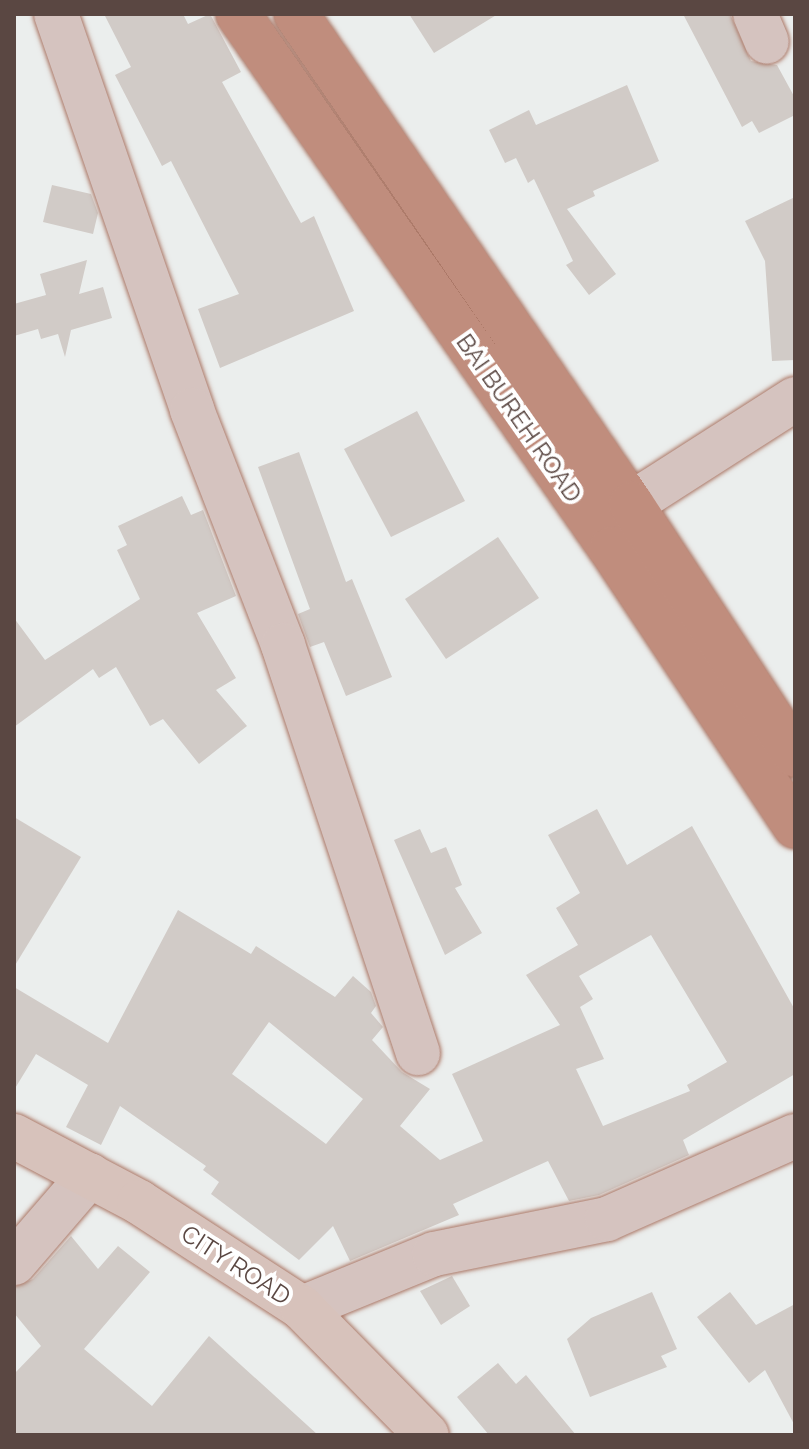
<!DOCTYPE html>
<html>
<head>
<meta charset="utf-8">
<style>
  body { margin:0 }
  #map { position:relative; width:809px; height:1449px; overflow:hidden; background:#ebeeed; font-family:Raleway,sans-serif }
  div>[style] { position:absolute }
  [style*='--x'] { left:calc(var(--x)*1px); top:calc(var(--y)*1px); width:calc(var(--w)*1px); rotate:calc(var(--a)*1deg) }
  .building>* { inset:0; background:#d1cbc7 }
  .roads { filter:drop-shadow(0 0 2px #ac7968) drop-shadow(0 0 2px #ac7968) }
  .street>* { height:44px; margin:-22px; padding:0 22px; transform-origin:22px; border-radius:22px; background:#d5c3bf }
  .secondary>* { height:44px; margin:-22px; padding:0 22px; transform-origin:22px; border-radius:22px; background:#d7c2bb }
  .highway>* { height:44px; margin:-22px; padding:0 22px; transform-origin:22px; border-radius:22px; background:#c08d7d }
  span { translate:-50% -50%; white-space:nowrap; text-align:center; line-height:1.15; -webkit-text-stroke:8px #fff; paint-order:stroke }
  .street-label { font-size:24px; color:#5a4742 }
  .frame { position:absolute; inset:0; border:16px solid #5a4742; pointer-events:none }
</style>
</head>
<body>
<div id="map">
  <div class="building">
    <div style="clip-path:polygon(104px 14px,183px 14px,188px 24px,210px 14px,241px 72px,222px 82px,301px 223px,314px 216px,354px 311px,220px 368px,198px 309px,239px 294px,171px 161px,162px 166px,115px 75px,131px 67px)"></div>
    <div style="clip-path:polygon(409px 14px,498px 14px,434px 53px)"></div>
    <div style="clip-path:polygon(683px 14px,730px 14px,751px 61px,777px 65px,795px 98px,795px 115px,759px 133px,752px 121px,742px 127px)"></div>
    <div style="clip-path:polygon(627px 85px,659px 161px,593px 191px,595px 196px,567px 209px,616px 274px,589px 295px,566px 265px,573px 261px,534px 179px,528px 183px,516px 158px,505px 163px,489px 130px,529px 110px,536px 125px)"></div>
    <div style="clip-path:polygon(52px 185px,91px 194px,98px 213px,93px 234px,43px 222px)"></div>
    <div style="clip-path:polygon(795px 197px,795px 360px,772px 361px,765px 261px,745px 221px)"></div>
    <div style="clip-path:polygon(87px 260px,79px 294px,103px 287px,112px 318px,71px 330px,65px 357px,58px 334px,41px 339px,38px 329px,14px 336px,14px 304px,46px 295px,40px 274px)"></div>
    <div style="clip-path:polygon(417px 411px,465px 501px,391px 537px,344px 449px)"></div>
    <div style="clip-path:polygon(299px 452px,346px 582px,352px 579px,392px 677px,346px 696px,324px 642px,310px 647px,298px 614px,310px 609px,258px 467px)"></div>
    <div style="clip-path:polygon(182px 496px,191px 515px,203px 510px,236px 596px,197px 613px,236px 678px,216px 690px,247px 726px,199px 764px,163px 719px,150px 726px,116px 667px,99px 678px,93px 669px,14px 727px,14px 618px,45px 660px,140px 599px,117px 550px,127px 545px,118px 526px)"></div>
    <div style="clip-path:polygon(498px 537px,539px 598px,446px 659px,405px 599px)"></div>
    <div style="clip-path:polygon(evenodd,597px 809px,627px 865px,692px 826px,795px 1010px,795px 1074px,683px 1140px,689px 1155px,599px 1195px,569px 1201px,548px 1161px,453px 1204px,459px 1215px,350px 1261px,333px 1226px,299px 1260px,211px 1194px,219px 1182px,203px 1170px,206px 1166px,120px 1106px,101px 1145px,66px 1127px,88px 1085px,36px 1054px,14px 1090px,14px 987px,108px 1043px,178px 910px,251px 954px,256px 946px,335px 997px,353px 976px,371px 992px,376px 1006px,371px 1013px,383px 1027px,372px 1040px,402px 1072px,430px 1089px,400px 1126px,440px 1160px,483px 1141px,452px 1074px,560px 1025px,526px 975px,578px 945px,556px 908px,580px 893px,548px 835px,597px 809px,651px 935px,727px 1062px,687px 1085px,690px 1091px,603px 1126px,576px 1069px,604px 1059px,580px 1007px,593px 999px,579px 976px,651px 935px,597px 809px,269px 1022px,363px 1099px,326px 1144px,232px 1074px,269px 1022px)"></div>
    <div style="clip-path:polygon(14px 817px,81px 857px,14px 967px)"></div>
    <div style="clip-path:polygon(420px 829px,431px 853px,446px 847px,462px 885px,455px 888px,482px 933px,445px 955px,394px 840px)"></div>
    <div style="clip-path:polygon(71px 1236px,98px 1269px,118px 1246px,150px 1272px,84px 1349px,152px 1406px,209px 1336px,318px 1435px,14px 1435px,14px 1374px,41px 1346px,14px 1313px,14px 1287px,33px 1279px)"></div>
    <div style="clip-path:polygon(452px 1276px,470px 1306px,441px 1325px,420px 1291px)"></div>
    <div style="clip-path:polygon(652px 1292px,677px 1349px,661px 1356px,667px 1367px,590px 1397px,567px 1339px,591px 1318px)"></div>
    <div style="clip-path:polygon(730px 1292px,756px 1325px,795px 1304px,795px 1426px,765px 1370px,749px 1383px,697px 1317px)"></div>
    <div style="clip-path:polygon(498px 1363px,516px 1384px,526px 1375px,576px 1435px,489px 1435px,457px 1397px)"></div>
  </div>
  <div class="roads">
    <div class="street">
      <div style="--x:56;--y:14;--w:419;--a:71"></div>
      <div style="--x:192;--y:410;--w:252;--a:68.8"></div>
      <div style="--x:283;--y:645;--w:430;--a:71.7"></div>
      <div style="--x:755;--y:14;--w:30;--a:67"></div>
      <div style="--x:631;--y:504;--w:195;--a:-32.6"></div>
      <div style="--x:14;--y:1263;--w:116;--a:-49.2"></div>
      <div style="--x:302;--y:1308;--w:143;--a:-22.2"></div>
      <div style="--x:434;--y:1254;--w:177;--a:-11.4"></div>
      <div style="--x:607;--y:1219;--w:206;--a:-23.8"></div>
    </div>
    <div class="secondary">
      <div style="--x:14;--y:1136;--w:141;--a:27.8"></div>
      <div style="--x:139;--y:1202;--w:194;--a:33"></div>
      <div style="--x:302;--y:1308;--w:178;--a:45.5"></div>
    </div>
    <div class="highway">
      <div style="--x:238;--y:14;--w:652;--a:55.12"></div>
      <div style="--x:611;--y:549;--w:333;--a:56.4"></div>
      <div style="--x:296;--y:14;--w:594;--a:55.64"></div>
      <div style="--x:631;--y:504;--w:300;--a:56.8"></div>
    </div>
  </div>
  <div class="street-label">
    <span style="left:519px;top:418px;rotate:55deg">BAI BUREH ROAD</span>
    <span style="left:236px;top:1265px;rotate:33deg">CITY ROAD</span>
  </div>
  <div class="frame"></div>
</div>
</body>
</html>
